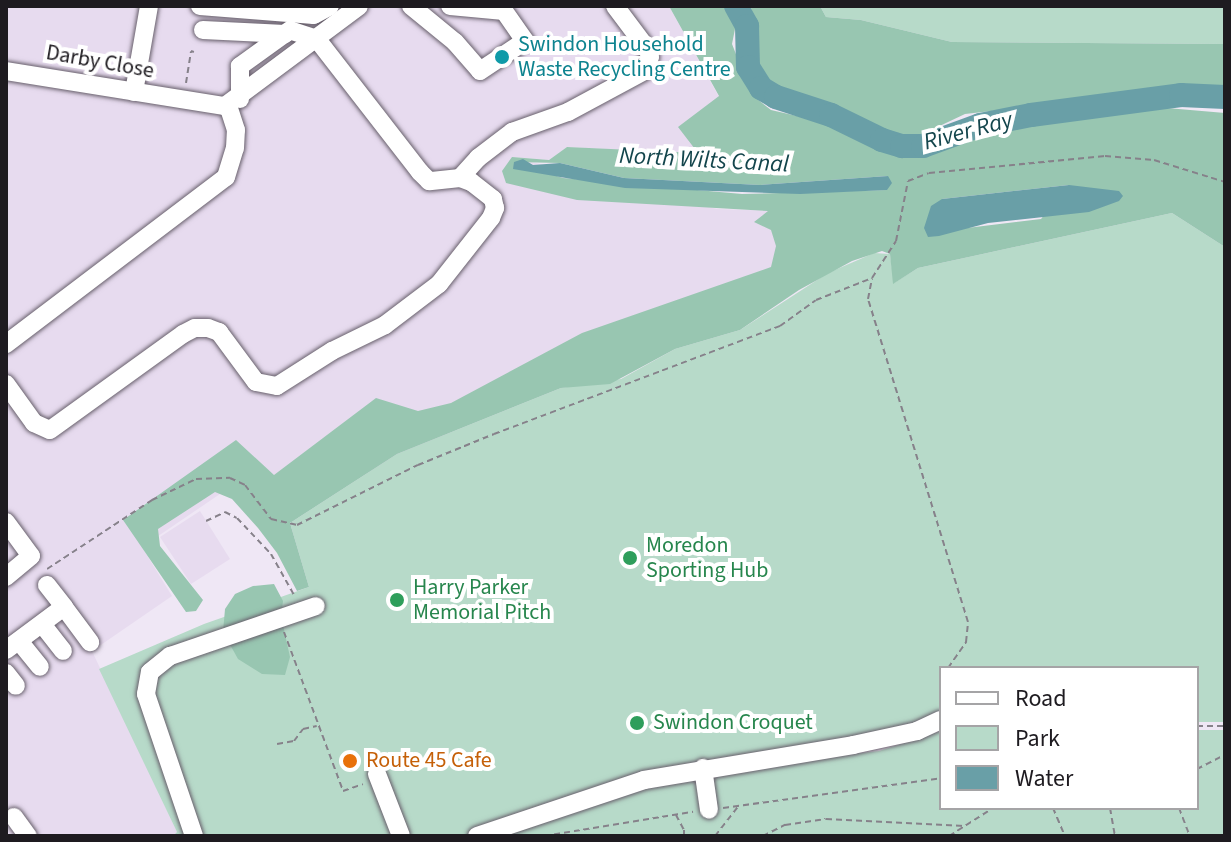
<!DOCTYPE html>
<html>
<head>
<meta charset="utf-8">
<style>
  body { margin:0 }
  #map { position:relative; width:1231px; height:842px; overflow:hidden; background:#efe7f5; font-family:"Source Sans 3",sans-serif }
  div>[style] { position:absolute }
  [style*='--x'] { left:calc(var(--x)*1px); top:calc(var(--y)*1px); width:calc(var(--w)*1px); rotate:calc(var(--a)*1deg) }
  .built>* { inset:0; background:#e7dbef }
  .green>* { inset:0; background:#b7dac9 }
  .forest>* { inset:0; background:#98c6b1 }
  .water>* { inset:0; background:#699fa7 }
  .river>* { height:24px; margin:-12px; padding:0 12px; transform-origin:12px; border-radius:12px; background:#699fa7 }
  .path>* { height:2px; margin-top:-1px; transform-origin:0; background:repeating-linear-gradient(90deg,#86818a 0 6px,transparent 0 10px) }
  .roads { filter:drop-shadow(0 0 2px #675f6b) drop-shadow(0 0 2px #675f6b) }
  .minor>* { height:18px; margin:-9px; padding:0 9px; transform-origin:9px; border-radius:9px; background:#fff }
  .dots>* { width:22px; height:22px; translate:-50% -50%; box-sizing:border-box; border:4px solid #fff; border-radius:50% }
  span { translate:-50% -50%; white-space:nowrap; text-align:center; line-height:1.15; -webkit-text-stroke:8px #fff; paint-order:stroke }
  .culture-label { font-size:22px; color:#0d838f }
  .left { translate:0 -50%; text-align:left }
  .street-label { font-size:22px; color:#1e1b20 }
  .leisure-label { font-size:22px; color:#27864d }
  .food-label { font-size:22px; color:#c56008 }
  .water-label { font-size:24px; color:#13454c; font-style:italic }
  .frame { position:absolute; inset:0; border:8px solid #1e1b20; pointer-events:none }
  .legend { position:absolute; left:939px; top:666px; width:260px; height:144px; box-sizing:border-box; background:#fff; border:2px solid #a5a4a6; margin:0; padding:10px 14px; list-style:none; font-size:24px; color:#1e1b20 }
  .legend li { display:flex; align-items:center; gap:16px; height:40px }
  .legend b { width:40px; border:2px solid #a5a4a6 }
</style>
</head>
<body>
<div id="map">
  <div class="built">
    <div style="clip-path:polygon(6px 6px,669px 6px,719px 97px,699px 154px,567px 147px,549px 160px,512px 157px,717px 209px,780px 211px,784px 270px,275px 518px,245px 477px,142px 547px,172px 596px,92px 651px,177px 832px,173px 836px,6px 836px)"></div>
    <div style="clip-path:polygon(200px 511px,230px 559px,191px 584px,160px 537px)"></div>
  </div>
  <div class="green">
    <div style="clip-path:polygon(820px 6px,1225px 6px,1225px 44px,952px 42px,861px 20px,826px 17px)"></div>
    <div style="clip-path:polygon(1172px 213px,1225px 247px,1225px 722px,1197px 722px,1197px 668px,941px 668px,941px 711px,841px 755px,879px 751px,941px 731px,941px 808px,1197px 808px,1197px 730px,1225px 730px,1225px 836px,173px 836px,177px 832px,99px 669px,204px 624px,309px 587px,290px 523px,397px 454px,561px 388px,621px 379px,675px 349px,740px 330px,828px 273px,874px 253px,890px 254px,894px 283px,918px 268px)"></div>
  </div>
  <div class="forest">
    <div style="clip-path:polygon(evenodd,669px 6px,728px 6px,736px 24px,732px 44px,752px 95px,771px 110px,836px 125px,880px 149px,915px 147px,974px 127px,1167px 108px,1225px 113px,1225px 247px,1172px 213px,918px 268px,893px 284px,890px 254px,882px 251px,852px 261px,799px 290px,740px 330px,675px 349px,610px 384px,561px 388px,397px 454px,290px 523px,309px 587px,297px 591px,277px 553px,258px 528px,232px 499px,215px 492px,158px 529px,160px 546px,203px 600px,196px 611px,186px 612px,123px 520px,236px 440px,274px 475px,376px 398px,418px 411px,451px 403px,582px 333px,771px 267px,776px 246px,771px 230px,754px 222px,768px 211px,577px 200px,506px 183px,502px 171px,512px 157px,549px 160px,567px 147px,698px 153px,678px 127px,719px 96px,669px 6px,514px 162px,560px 163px,624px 178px,760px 185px,888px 176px,887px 190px,742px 194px,563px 178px,514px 162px,669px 6px,1069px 185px,1041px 219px,967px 228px,942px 199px,1069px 185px)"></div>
    <div style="clip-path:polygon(751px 6px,820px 6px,826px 17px,861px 20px,952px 42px,1225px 44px,1225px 89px,1185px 89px,965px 114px,910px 140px,886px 137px,844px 111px,778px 92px,763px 81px,754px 64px)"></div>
    <div style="clip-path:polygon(274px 584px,283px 601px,281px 616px,290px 657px,285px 675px,262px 674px,238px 659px,223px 632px,225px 609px,235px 594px,253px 586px)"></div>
  </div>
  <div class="water">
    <div style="clip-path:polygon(523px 159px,533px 165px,560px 163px,624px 178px,760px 185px,888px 176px,892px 183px,887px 190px,800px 194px,625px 188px,513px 169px,514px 162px)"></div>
    <div style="clip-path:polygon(1069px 185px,1119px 191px,1123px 196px,1119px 201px,1089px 212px,988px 223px,939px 236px,928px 237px,924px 228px,931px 206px,942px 199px)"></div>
  </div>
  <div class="river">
    <div style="--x:736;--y:6;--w:23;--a:61"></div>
    <div style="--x:747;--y:26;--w:41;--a:88.6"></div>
    <div style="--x:748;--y:67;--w:25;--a:58"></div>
    <div style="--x:761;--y:88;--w:17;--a:31"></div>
    <div style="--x:776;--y:97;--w:58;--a:18.1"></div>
    <div style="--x:831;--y:115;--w:57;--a:26.1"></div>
    <div style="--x:882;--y:140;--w:21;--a:17"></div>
    <div style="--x:902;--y:146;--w:21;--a:0"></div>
    <div style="--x:923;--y:146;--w:61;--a:-20.2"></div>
    <div style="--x:980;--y:125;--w:52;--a:-11.1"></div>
    <div style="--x:1031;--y:115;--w:151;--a:-7.6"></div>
    <div style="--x:1181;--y:95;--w:44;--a:2.6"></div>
  </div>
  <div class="path">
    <div style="--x:186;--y:83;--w:32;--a:-81"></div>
    <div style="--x:191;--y:51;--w:3;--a:18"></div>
    <div style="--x:206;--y:521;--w:21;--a:-25"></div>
    <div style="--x:225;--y:512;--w:13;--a:27"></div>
    <div style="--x:237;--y:518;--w:50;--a:46.6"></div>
    <div style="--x:271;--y:554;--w:47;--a:60.7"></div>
    <div style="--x:47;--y:569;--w:126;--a:-33.3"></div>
    <div style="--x:152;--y:500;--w:49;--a:-25.5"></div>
    <div style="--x:196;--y:479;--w:34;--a:-2"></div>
    <div style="--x:230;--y:478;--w:17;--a:25"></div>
    <div style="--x:245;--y:485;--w:43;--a:52.6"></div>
    <div style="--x:271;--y:519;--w:27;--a:13"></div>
    <div style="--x:297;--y:525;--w:135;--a:-26.4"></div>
    <div style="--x:418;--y:465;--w:82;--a:-22.2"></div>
    <div style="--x:494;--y:434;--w:306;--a:-20.7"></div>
    <div style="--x:780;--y:326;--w:44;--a:-35.8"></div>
    <div style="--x:816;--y:300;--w:60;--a:-21.4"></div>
    <div style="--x:284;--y:632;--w:170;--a:69.6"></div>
    <div style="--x:343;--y:791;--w:21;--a:-19"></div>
    <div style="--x:948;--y:668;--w:32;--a:-55"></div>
    <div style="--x:966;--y:642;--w:20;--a:-84"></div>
    <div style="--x:968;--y:622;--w:338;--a:-107.2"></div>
    <div style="--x:868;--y:299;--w:21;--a:-79"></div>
    <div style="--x:872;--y:278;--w:44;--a:-57"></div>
    <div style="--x:896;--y:241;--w:61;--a:-78.7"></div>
    <div style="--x:908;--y:181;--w:22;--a:-21"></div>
    <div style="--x:929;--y:173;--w:177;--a:-5.5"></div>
    <div style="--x:1105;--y:156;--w:49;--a:4.7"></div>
    <div style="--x:1154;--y:160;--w:74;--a:17.2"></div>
    <div style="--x:1197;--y:726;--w:28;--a:0"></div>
    <div style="--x:277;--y:744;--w:17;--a:-10"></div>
    <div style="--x:294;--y:741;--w:15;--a:-53"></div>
    <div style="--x:303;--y:729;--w:14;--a:-12"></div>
    <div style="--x:1197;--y:769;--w:31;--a:-27"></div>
    <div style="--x:723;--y:808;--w:220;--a:-7.8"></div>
    <div style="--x:1053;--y:808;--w:30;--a:67"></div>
    <div style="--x:1110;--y:808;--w:28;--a:80"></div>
    <div style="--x:1179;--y:808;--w:30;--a:69"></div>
    <div style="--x:676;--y:815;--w:17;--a:62"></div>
    <div style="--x:684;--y:830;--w:6;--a:90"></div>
    <div style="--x:544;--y:836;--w:151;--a:-9.2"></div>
    <div style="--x:715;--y:836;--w:39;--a:-52"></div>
    <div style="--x:763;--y:836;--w:25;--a:-27"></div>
    <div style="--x:785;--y:825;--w:41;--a:-8.3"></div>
    <div style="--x:826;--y:819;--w:139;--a:2.9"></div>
    <div style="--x:949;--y:836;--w:52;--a:-32.5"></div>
  </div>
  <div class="roads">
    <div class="minor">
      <div style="--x:200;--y:6;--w:114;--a:4.5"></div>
      <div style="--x:314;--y:15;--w:18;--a:-29"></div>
      <div style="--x:411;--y:6;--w:57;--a:39.3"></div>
      <div style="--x:455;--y:42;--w:38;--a:49"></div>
      <div style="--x:480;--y:71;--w:54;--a:-33.7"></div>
      <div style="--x:525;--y:41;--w:37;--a:-125"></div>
      <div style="--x:504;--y:11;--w:54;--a:-174.7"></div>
      <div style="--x:203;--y:30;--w:82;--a:2.8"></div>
      <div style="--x:6;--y:71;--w:222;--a:9.1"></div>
      <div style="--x:225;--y:106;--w:167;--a:-36.7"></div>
      <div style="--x:134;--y:92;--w:87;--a:-80.1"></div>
      <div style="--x:460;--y:178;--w:27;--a:-48"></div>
      <div style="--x:478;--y:158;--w:43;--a:-37.4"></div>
      <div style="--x:512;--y:132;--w:59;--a:-19.7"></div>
      <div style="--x:568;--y:112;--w:86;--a:-28.3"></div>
      <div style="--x:644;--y:71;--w:15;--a:-67"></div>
      <div style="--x:650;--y:57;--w:7;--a:-106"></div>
      <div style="--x:648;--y:50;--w:55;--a:-126.9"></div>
      <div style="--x:6;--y:344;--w:276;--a:-37.2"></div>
      <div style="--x:226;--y:177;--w:30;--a:-73"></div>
      <div style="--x:235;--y:148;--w:18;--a:-87"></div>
      <div style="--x:236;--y:130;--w:26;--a:-108"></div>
      <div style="--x:6;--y:384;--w:48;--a:54.3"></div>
      <div style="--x:34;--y:423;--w:17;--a:24"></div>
      <div style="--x:50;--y:430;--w:164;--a:-35.8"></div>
      <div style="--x:183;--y:334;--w:13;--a:-27"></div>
      <div style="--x:195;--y:328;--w:13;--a:0"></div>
      <div style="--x:208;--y:328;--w:12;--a:20"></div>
      <div style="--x:219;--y:332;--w:62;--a:53.5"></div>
      <div style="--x:256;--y:382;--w:21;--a:11"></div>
      <div style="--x:277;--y:386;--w:65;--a:-32.5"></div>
      <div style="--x:332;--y:351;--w:59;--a:-26.1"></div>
      <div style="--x:385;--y:325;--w:68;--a:-37.2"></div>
      <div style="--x:439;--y:284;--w:84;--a:-51.8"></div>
      <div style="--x:491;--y:218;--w:11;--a:-68"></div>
      <div style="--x:495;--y:208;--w:9;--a:-103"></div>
      <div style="--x:493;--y:199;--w:28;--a:-142"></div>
      <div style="--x:471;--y:182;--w:12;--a:-160"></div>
      <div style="--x:460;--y:178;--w:31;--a:174"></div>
      <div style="--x:429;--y:181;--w:13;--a:-135"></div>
      <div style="--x:420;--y:172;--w:168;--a:-127.8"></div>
      <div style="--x:317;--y:39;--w:28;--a:-162"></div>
      <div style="--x:290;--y:30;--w:62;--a:144.2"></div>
      <div style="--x:240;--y:66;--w:33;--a:90"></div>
      <div style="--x:6;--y:522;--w:42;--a:53.7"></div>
      <div style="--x:31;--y:556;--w:33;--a:140"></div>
      <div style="--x:47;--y:585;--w:28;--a:52"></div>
      <div style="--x:42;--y:624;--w:34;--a:52"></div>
      <div style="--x:19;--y:641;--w:33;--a:51"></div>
      <div style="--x:6;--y:650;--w:72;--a:-36.6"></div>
      <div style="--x:64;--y:607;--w:44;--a:53.4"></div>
      <div style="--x:6;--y:673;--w:16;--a:52"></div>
      <div style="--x:703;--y:768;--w:42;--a:81.9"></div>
      <div style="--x:377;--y:774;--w:66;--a:68.8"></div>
      <div style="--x:14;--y:817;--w:24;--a:54"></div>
      <div style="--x:194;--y:836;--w:150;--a:-108.7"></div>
      <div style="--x:146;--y:694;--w:22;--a:-80"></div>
      <div style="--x:150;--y:672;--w:26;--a:-39"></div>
      <div style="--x:170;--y:656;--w:154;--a:-18.9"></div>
      <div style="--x:477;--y:836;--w:176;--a:-18.5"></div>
      <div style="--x:644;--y:780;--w:212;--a:-9.5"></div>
      <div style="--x:853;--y:745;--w:66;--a:-12.3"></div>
      <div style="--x:917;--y:731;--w:26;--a:-25"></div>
    </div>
  </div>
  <div class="dots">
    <div style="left:502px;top:57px;background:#0f9aa8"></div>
    <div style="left:630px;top:558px;background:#2e9e5b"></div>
    <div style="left:397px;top:600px;background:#2e9e5b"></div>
    <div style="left:637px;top:723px;background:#2e9e5b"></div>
    <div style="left:350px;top:761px;background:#e8710a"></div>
  </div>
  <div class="culture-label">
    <span class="left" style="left:518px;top:57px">Swindon Household<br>Waste Recycling Centre</span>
  </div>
  <div class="street-label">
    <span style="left:100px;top:62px;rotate:10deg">Darby Close</span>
  </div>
  <div class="leisure-label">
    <span class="left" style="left:646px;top:558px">Moredon<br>Sporting Hub</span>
    <span class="left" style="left:413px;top:600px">Harry Parker<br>Memorial Pitch</span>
    <span class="left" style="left:653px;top:723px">Swindon Croquet</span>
  </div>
  <div class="food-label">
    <span class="left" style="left:366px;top:761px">Route 45 Cafe</span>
  </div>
  <div class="water-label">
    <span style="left:968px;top:131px;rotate:-15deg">River Ray</span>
    <span style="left:704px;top:160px;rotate:3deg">North Wilts Canal</span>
  </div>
  <div class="frame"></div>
  <ul class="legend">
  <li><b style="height:10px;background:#fff"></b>Road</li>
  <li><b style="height:22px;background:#b7dac9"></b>Park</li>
  <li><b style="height:22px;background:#699fa7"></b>Water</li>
  </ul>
</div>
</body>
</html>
